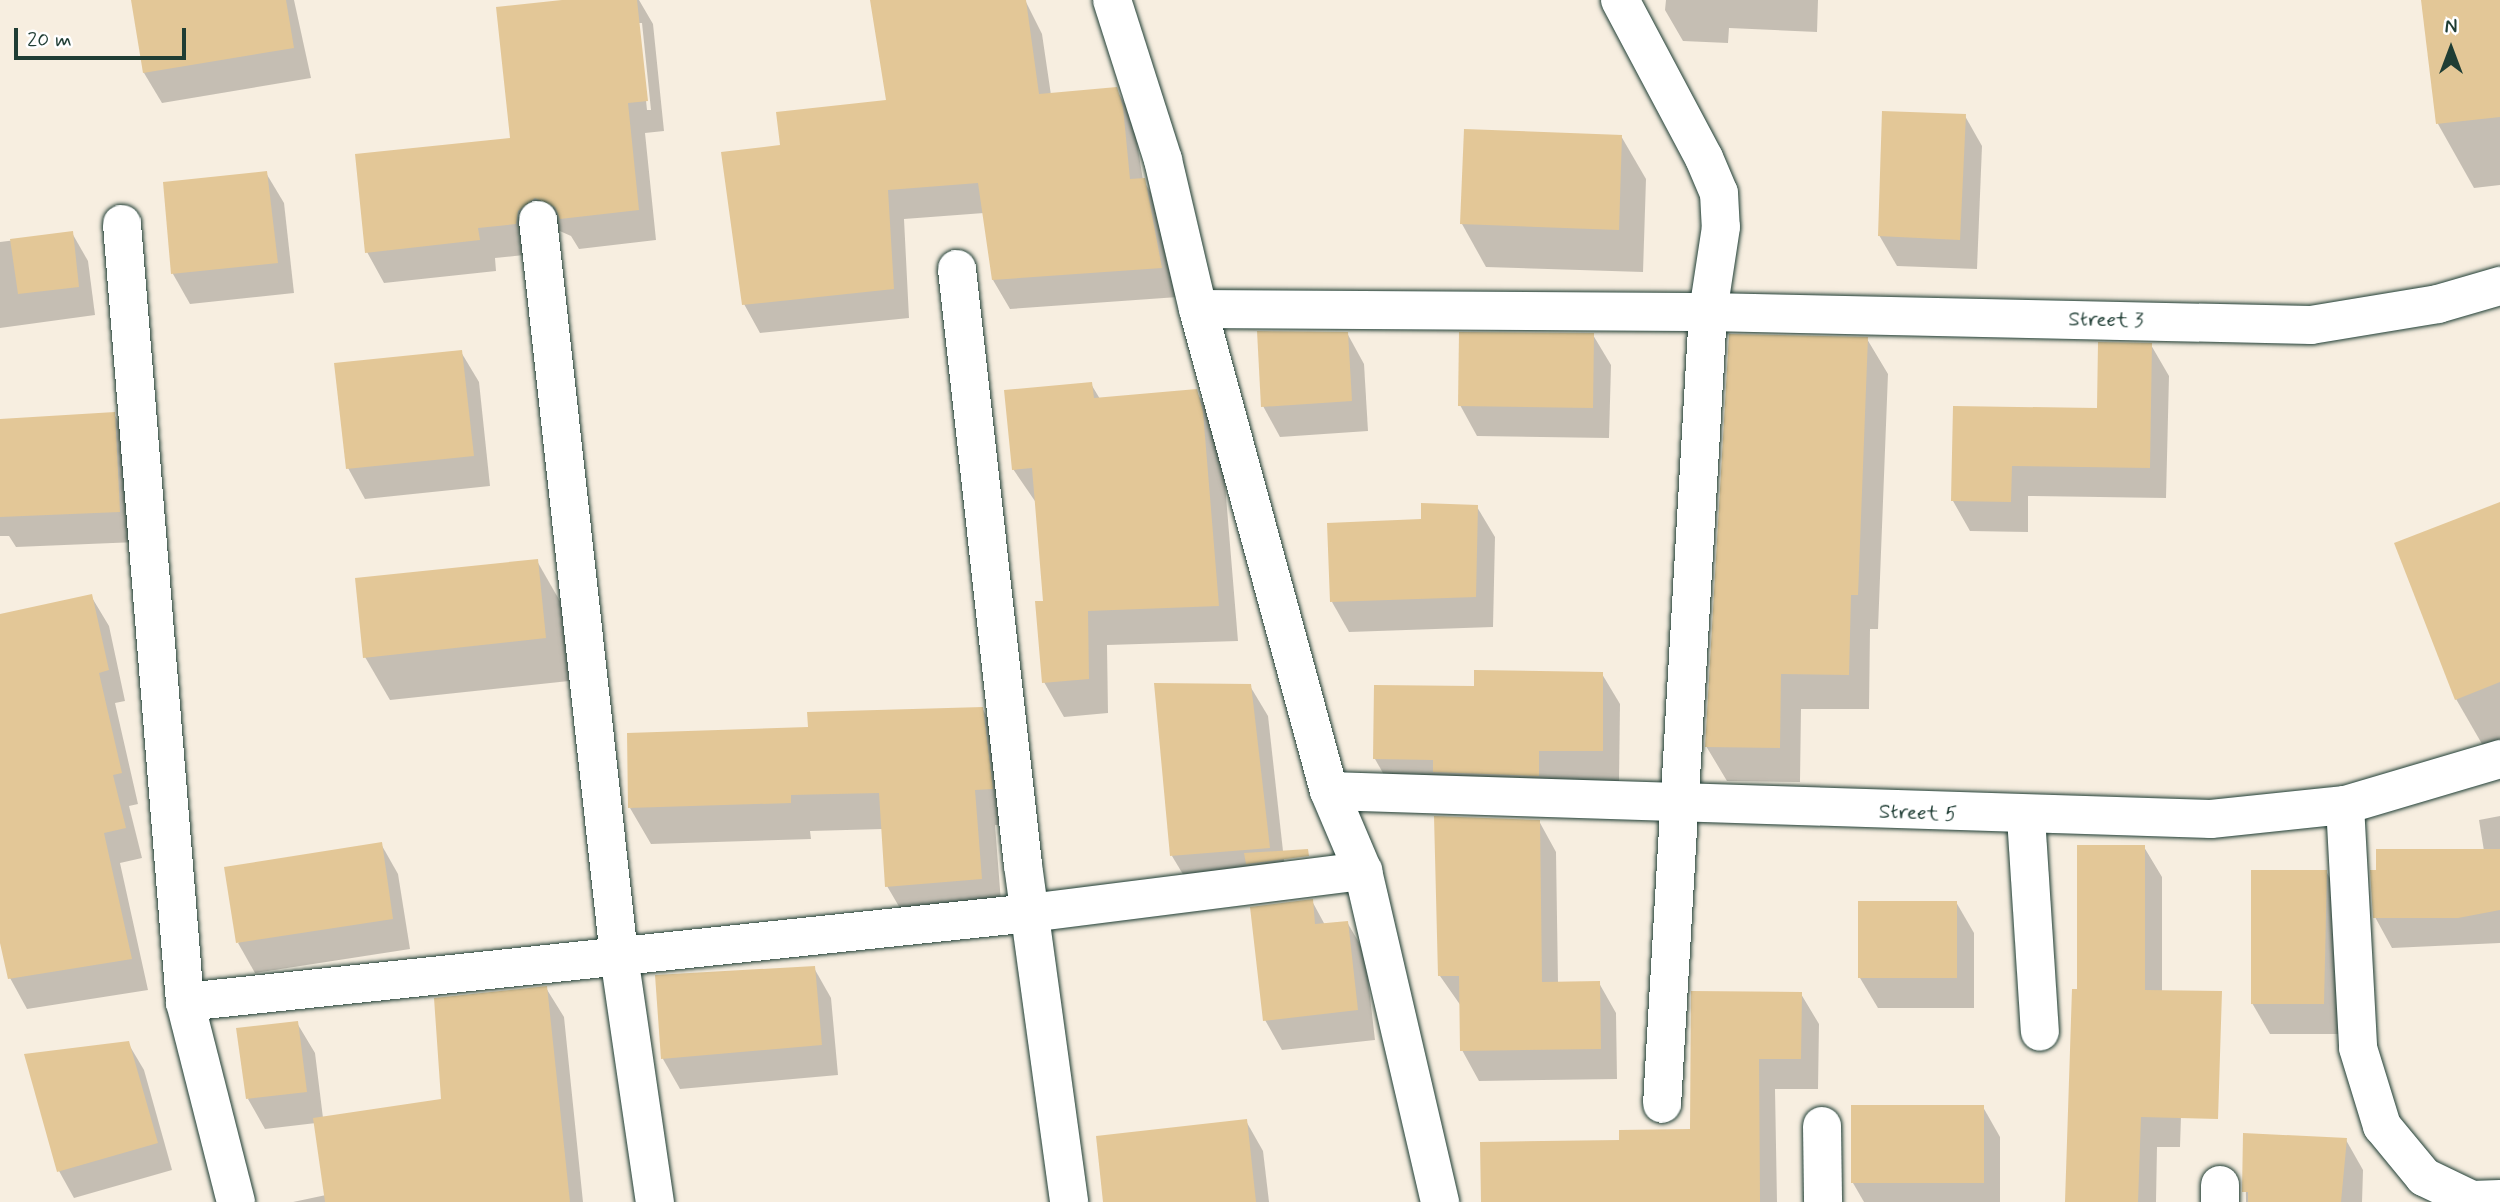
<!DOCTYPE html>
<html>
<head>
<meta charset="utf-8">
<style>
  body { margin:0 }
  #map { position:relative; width:2500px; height:1202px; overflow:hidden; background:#f7eee0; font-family:Mynerve,sans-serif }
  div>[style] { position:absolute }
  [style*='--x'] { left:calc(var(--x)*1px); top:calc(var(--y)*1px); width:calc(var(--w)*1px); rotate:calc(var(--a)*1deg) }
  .shadow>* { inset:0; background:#0003 }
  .building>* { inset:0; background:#e3c797 }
  .roads { filter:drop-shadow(0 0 2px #1f3d34) drop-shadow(0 0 2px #1f3d34) }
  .street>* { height:38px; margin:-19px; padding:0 19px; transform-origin:19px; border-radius:19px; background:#fff }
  span { translate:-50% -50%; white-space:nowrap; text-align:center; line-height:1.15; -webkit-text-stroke:5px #fff; paint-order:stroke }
  .street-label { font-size:21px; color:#1f3d34 }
  .north { position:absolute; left:2416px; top:14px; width:70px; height:70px; -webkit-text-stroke:5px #fff; paint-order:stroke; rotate:0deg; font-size:19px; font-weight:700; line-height:28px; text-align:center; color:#1f3d34 }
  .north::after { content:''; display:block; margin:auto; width:24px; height:32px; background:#1f3d34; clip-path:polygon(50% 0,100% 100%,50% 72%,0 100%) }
  .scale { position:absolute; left:14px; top:28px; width:172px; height:32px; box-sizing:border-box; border:4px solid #1f3d34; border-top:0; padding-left:9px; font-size:21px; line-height:24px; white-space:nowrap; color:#1f3d34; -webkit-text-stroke:5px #fff; paint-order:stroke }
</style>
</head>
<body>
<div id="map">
  <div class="shadow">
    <div style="clip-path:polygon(132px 0,294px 0,311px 78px,162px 103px,144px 73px)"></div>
    <div style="clip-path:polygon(evenodd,579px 0,639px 0,653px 24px,664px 131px,645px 133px,656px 240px,579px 249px,571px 236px,553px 228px,533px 254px,495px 258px,496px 271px,384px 283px,367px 252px,512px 139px,579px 0,638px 23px,642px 23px,651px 110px,647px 110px,638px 23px)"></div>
    <div style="clip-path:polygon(871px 0,1025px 0,1042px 34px,1051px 95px,1116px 89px,1133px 118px,1143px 180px,1161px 209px,1178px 297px,1010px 309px,993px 280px,984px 213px,904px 219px,909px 318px,760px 333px,744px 304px,782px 147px,888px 102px)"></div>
    <div style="clip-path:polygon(1666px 0,1818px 0,1817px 32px,1729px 28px,1728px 43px,1683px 41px,1665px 10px)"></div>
    <div style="clip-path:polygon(2423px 0,2500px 0,2500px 185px,2474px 188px,2438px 124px)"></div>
    <div style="clip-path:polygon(1965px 116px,1982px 146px,1977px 269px,1897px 266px,1879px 235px)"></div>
    <div style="clip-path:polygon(1621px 136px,1646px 179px,1643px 272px,1486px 267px,1462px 224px)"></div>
    <div style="clip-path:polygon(266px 173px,284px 203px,294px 293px,190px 304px,173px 274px,165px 183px)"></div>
    <div style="clip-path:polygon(72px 233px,88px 261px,95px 315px,0 328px,0 242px)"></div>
    <div style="clip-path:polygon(1347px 333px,1364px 364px,1368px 431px,1280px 437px,1263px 406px)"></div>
    <div style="clip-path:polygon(1593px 335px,1611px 365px,1609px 438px,1477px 436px,1460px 405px)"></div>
    <div style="clip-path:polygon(1867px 339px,1888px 374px,1878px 629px,1870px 629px,1869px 709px,1801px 709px,1800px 782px,1727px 781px,1706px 746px)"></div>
    <div style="clip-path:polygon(2151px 345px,2169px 376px,2166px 498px,2028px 496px,2028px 532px,1970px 531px,1953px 501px,2098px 410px)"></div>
    <div style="clip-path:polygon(461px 352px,479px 382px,490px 486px,365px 499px,348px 468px)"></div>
    <div style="clip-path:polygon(1091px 384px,1100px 399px,1196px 391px,1216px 426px,1222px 448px,1238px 641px,1107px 645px,1108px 713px,1064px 717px,1044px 682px,1045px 602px,1037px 504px,1013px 469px)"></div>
    <div style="clip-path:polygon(114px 414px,132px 445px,137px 542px,16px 547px,9px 536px,0 536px,0 420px)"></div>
    <div style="clip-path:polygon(2500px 504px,2500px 760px,2493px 763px,2456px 699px)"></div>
    <div style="clip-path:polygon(1477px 507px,1495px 537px,1493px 627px,1349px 632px,1332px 602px,1422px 521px)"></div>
    <div style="clip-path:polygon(537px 561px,561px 603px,569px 681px,390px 700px,365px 657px)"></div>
    <div style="clip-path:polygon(91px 596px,109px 626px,125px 701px,115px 703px,138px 804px,129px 806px,142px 858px,120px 863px,148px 990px,27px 1009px,10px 978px,0 940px,0 616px)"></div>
    <div style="clip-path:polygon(1602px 674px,1620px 704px,1619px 781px,1392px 789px,1375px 759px,1476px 688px)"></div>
    <div style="clip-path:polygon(1250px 686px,1268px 716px,1286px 878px,1190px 886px,1172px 856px)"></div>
    <div style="clip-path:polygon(982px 708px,1003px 744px,1012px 825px,995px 825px,1002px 915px,908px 922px,887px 886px,883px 829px,810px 831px,811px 839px,651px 844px,630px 808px,810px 729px)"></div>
    <div style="clip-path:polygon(2500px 816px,2500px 943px,2392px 948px,2375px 917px,2484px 851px,2479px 820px)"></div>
    <div style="clip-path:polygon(1539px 821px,1556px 852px,1558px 983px,1599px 983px,1616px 1013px,1617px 1079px,1479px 1081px,1462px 1050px,1461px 1006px,1440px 976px)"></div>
    <div style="clip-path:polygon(381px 844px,398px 874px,410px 949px,255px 973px,238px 943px)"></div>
    <div style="clip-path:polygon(2144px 847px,2162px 877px,2162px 992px,2184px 1023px,2180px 1147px,2157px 1147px,2156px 1202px,2067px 1202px,2079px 990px)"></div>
    <div style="clip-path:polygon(2326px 871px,2343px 902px,2341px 1034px,2270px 1034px,2252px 1003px)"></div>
    <div style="clip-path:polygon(1312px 901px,1325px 925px,1347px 922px,1365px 953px,1375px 1040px,1282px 1050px,1265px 1020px)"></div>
    <div style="clip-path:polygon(1956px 902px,1974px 933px,1974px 1008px,1878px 1008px,1860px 978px)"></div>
    <div style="clip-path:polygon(814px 968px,831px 998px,838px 1075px,680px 1089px,663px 1059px,657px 977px)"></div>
    <div style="clip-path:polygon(546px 988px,564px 1017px,583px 1202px,293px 1202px,326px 1195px,316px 1123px,265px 1129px,248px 1099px,297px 1023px,315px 1053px,323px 1118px,443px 1101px)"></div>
    <div style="clip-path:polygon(1801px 994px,1819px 1024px,1818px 1089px,1775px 1089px,1777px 1202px,1483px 1202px,1621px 1141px,1691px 1131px)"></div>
    <div style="clip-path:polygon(128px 1043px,144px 1070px,172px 1170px,74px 1198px,59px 1171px)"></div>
    <div style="clip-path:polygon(1983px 1107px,2000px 1137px,2000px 1202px,1864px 1202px,1853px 1183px)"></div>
    <div style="clip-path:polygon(1246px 1121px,1263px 1151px,1269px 1202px,1105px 1202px)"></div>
    <div style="clip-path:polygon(2245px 1135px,2346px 1140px,2363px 1170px,2362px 1202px,2246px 1202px)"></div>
  </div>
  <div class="building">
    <div style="clip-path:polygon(131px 0,286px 0,294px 48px,143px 73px)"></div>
    <div style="clip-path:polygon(562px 0,637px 0,648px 101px,628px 103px,639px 210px,560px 219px,555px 207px,535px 198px,518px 211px,516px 224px,478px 228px,480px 240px,365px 253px,355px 154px,510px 138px,496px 7px)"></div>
    <div style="clip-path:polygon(870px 0,1026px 0,1039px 94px,1117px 87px,1123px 107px,1130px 179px,1145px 178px,1162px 268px,992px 280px,978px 183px,888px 190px,894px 289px,742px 305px,721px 152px,780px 145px,776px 112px,886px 100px)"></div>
    <div style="clip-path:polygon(2421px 0,2500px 0,2500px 117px,2436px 124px)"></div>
    <div style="clip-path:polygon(1882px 111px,1966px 114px,1960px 240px,1878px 236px)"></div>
    <div style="clip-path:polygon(1464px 129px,1622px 135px,1619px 230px,1460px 224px)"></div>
    <div style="clip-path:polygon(267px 171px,278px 263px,171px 274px,163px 182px)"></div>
    <div style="clip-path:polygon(73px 231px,79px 287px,18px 294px,10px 239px)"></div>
    <div style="clip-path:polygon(1257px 331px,1348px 332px,1352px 401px,1261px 407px)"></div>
    <div style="clip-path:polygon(1459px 332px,1594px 333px,1593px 408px,1458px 406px)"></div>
    <div style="clip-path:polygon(1729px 334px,1868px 337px,1858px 595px,1851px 595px,1849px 675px,1781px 674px,1780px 748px,1705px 747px)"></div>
    <div style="clip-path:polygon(2098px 342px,2152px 343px,2150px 468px,2012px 466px,2011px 502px,1951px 501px,1953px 406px,2097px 408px)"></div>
    <div style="clip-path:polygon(462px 350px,474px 456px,346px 469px,334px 363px)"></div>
    <div style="clip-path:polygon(1092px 382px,1094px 398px,1197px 389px,1203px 412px,1219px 606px,1088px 611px,1089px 679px,1042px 683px,1035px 601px,1043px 601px,1032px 468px,1012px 470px,1004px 390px)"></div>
    <div style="clip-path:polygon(115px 412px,120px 512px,0 517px,0 419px)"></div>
    <div style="clip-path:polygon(2500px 502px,2500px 682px,2455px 700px,2394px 543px)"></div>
    <div style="clip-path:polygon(1421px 503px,1478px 505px,1476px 597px,1330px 602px,1327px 523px,1421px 519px)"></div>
    <div style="clip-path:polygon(538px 559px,546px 638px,363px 658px,355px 578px)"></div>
    <div style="clip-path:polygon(92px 594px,109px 670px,99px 673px,122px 773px,113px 775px,126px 828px,104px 833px,132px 959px,8px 979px,0 943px,0 614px)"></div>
    <div style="clip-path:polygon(1474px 670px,1603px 672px,1603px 751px,1539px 751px,1539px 776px,1433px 772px,1433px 760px,1373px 759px,1374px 685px,1474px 686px)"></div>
    <div style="clip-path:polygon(1154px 683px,1251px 684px,1270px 848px,1170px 856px)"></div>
    <div style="clip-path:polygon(983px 707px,993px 789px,975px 790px,982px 879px,885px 887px,879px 793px,791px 795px,791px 803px,628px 808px,627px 733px,808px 727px,807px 712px)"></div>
    <div style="clip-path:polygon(1434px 816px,1540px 820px,1542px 982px,1600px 981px,1601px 1049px,1460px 1051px,1459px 976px,1438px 976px)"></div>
    <div style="clip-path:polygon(382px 842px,393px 919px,236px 943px,224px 867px)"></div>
    <div style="clip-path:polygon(2077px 845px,2145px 845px,2145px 990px,2222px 991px,2218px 1119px,2141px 1117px,2138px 1202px,2065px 1202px,2072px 989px,2077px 989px)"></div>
    <div style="clip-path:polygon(1308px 849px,1309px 856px,1246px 864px,1244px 853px)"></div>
    <div style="clip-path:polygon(2376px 849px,2500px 849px,2500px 910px,2458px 918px,2373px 918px,2370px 870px,2376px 870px)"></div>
    <div style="clip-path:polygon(2251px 870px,2327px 870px,2324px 1004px,2251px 1004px)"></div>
    <div style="clip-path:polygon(1313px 899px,1315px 924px,1348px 921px,1358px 1010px,1263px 1021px,1250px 907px)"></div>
    <div style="clip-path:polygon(1858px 901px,1957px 901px,1957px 978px,1858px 978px)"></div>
    <div style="clip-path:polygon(815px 966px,822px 1045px,661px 1059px,655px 975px)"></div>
    <div style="clip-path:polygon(547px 986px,570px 1202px,325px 1202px,313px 1118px,441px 1099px,434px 998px)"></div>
    <div style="clip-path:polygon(1691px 991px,1802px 992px,1801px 1059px,1759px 1059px,1760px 1202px,1481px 1202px,1480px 1142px,1619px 1140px,1619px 1130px,1690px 1129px)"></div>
    <div style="clip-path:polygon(298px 1021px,307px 1092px,246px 1099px,236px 1028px)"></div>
    <div style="clip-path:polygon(129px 1041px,158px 1143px,57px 1172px,24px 1054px)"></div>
    <div style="clip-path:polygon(1851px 1105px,1984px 1105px,1984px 1183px,1851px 1183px)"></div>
    <div style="clip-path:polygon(1247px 1119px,1256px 1202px,1103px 1202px,1096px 1136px)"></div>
    <div style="clip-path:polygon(2243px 1133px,2347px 1138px,2341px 1202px,2248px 1202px,2248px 1192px,2242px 1192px)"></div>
  </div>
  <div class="roads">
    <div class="street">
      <div style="--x:1112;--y:0;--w:168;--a:72.3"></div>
      <div style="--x:1163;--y:160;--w:153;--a:76.8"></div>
      <div style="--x:1198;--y:309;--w:499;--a:74.8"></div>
      <div style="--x:1329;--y:791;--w:87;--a:67"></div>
      <div style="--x:1363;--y:871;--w:340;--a:76.9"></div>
      <div style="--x:1620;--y:0;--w:179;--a:62"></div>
      <div style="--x:1704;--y:158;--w:38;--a:67"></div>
      <div style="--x:1719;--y:193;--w:34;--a:87"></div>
      <div style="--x:1721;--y:227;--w:86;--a:98.7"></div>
      <div style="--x:1708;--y:312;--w:793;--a:93.32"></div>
      <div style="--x:538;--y:220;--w:740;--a:83.72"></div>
      <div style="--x:619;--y:956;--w:249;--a:81.7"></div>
      <div style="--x:122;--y:224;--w:781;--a:85.37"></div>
      <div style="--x:185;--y:1002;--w:206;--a:75.7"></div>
      <div style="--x:957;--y:269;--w:600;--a:83.68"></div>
      <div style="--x:1023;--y:865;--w:340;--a:82.2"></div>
      <div style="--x:1198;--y:309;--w:510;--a:0.34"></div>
      <div style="--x:1708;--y:312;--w:603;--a:1.24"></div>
      <div style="--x:2311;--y:325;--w:129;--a:-9.4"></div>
      <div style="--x:2438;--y:304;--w:65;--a:-16.2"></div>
      <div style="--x:1329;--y:791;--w:882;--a:1.82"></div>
      <div style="--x:2211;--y:819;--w:135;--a:-6"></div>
      <div style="--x:2345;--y:805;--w:162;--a:-16.5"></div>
      <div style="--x:2345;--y:805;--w:243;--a:86.9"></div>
      <div style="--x:2358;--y:1048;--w:82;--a:72.9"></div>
      <div style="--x:2382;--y:1126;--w:66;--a:50.5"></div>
      <div style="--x:2424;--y:1177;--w:53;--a:25.6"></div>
      <div style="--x:2472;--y:1200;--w:28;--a:-2"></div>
      <div style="--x:2026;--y:817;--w:215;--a:86.3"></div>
      <div style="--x:185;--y:1002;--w:850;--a:-6.01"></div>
      <div style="--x:1030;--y:913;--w:336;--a:-7.2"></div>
      <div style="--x:1822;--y:1126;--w:76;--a:89.2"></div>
      <div style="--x:2220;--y:1185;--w:17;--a:90"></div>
    </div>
  </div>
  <div class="street-label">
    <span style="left:2106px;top:320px;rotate:1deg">Street 3</span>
    <span style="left:1918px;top:813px;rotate:2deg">Street 5</span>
  </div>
  <div class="north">N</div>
  <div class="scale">20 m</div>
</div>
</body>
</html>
